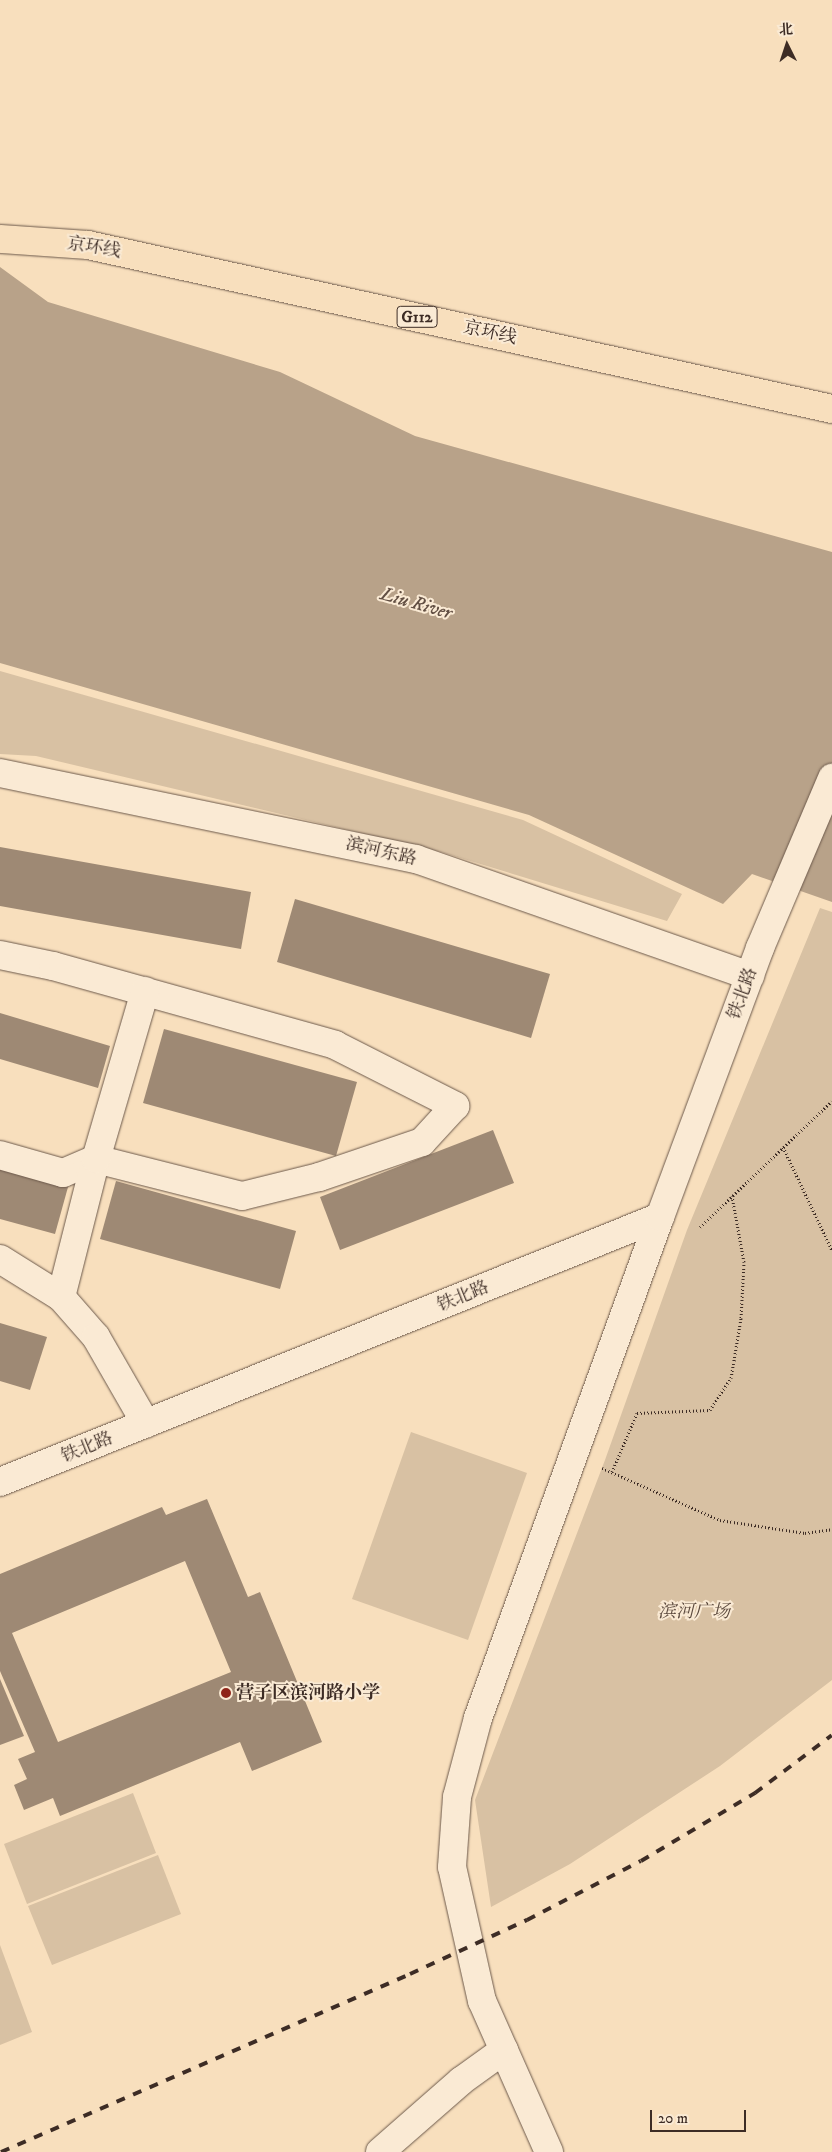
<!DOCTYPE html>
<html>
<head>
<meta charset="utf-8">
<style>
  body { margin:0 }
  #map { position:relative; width:832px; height:2152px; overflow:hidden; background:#f8dfbd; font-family:"IM FELL DW Pica","Noto Serif SC",serif }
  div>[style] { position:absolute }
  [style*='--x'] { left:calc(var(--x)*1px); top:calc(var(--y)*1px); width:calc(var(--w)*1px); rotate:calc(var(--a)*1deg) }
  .green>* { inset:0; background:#d8c1a3 }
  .water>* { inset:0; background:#b8a289 }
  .building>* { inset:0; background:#9e8974 }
  .path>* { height:3px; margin-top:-1.5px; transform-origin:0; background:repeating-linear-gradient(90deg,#3d2c25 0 1px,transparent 0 3.5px) }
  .roads { filter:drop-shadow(0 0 1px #6c594b) drop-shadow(0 0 1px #6c594b) }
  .minor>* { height:28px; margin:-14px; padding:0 14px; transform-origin:14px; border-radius:14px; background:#faead4 }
  .tertiary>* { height:28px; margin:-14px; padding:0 14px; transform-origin:14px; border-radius:14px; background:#faead4 }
  .trunk>* { height:28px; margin:-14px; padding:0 14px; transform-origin:14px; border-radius:14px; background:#f8dfbd }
  .rail>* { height:4px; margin-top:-2px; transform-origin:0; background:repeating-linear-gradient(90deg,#3d2c25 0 9px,transparent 0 18px) }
  .dots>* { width:14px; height:14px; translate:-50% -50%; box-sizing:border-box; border:2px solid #faead4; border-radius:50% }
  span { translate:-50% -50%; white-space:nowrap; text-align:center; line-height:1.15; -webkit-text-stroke:4px #faead4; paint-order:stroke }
  .shield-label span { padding:1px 4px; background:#faead4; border:1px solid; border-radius:4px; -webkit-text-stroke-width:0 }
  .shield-label { font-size:16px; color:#3d2c25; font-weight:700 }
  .street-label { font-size:18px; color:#3d2c25 }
  .park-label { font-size:18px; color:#5c4a3e; font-style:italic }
  .poi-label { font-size:18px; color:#3d2c25; font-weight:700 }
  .left { translate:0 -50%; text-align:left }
  .water-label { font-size:19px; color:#624f43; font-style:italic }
  .north { position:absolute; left:762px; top:20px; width:50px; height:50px; -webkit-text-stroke:4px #faead4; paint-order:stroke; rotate:356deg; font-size:14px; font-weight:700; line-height:20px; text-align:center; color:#3d2c25 }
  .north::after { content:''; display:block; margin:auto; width:18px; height:22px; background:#3d2c25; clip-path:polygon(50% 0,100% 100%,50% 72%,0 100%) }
  .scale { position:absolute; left:650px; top:2110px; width:96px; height:22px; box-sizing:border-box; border:2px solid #3d2c25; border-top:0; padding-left:6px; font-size:15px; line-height:18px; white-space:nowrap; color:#3d2c25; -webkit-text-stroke:4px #faead4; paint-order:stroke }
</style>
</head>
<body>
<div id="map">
  <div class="green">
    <div style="clip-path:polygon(0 671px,523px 820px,682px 894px,667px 921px,441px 852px,36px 756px,0 754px)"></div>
    <div style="clip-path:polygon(820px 908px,832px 912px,832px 1680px,720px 1766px,570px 1864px,491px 1907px,475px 1800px,605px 1460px,687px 1230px)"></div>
    <div style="clip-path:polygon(411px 1432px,527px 1473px,468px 1640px,352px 1599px)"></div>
    <div style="clip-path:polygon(133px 1793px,156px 1853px,27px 1904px,4px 1844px)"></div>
    <div style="clip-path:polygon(158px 1855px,181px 1914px,52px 1965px,28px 1906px)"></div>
    <div style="clip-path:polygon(0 1945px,32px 2032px,0 2045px)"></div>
  </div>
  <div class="water">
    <div style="clip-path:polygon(0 267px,48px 302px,280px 372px,415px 436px,832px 552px,832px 902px,752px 874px,723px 904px,529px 815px,0 663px)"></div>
  </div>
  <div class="building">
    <div style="clip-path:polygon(0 847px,251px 892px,241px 949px,0 906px)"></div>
    <div style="clip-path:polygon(295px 899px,550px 974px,531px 1038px,277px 962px)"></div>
    <div style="clip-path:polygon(0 1013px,110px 1046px,98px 1088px,0 1059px)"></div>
    <div style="clip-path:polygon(164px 1029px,357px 1082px,336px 1156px,143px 1103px)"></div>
    <div style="clip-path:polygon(493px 1130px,514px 1183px,340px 1250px,320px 1197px)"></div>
    <div style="clip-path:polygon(0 1168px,68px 1187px,55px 1234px,0 1219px)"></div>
    <div style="clip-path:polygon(116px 1181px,296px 1231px,280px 1289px,100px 1239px)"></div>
    <div style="clip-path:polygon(0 1323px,47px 1337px,30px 1390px,0 1381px)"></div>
    <div style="clip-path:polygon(evenodd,207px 1499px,248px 1597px,260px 1592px,322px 1742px,252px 1771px,240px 1742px,60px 1816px,53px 1798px,24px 1810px,14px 1785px,27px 1779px,18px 1759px,35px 1752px,0 1671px,0 1574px,162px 1507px,166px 1515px,207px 1499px,185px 1561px,231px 1672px,58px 1742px,12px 1633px,185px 1561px)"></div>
    <div style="clip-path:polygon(0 1679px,24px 1736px,0 1745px)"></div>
  </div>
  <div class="path">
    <div style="--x:783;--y:1147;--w:114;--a:64.6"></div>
    <div style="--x:700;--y:1227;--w:182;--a:-43.7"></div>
    <div style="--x:602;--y:1468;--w:129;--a:23.8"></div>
    <div style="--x:720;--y:1520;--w:86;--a:8.7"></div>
    <div style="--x:805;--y:1533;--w:27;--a:-8"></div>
    <div style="--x:612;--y:1472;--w:64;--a:-67"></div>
    <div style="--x:637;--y:1413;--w:73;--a:-2.4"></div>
    <div style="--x:710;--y:1410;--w:38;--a:-57"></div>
    <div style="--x:731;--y:1378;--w:61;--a:-80.5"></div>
    <div style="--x:741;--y:1318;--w:56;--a:-86.9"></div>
    <div style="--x:744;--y:1262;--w:67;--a:-100.3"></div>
  </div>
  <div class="roads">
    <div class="minor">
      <div style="--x:0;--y:773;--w:425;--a:11.7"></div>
      <div style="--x:416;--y:859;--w:354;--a:19.3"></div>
      <div style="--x:0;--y:955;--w:54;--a:11.7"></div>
      <div style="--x:53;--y:966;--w:293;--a:15.6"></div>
      <div style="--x:335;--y:1045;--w:135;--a:26.9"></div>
      <div style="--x:455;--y:1106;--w:49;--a:132.5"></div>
      <div style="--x:422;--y:1142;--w:109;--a:161.2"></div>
      <div style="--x:319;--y:1177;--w:79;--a:166.1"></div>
      <div style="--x:242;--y:1196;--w:151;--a:-165.8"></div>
      <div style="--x:96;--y:1159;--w:36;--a:157"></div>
      <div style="--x:63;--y:1173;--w:66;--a:-164.1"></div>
      <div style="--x:0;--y:1259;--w:72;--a:31.9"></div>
      <div style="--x:61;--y:1297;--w:53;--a:48.8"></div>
      <div style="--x:96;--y:1337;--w:100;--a:60.1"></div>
      <div style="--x:61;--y:1297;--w:142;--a:-75.8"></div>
      <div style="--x:96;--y:1159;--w:175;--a:-73.7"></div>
      <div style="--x:380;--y:2152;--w:108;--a:-41.2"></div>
      <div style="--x:461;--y:2081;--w:53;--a:-35.8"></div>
      <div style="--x:549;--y:2152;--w:165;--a:-113.9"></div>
      <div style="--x:482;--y:2001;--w:137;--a:-102.6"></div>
      <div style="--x:452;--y:1867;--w:70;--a:-85.9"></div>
      <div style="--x:457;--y:1797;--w:82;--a:-75.1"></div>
      <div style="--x:478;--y:1718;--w:533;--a:-70.04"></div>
    </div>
    <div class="tertiary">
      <div style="--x:0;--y:1482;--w:711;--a:-21.88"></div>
      <div style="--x:660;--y:1217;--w:287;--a:-69.6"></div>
      <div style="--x:760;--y:948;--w:185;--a:-67"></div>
    </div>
    <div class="trunk">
      <div style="--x:0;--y:239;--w:88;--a:3.9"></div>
      <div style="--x:88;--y:245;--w:762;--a:12.43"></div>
    </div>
  </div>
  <div class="rail">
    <div style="--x:1;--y:2152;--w:446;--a:-23.5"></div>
    <div style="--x:410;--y:1974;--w:129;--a:-24.8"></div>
    <div style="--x:527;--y:1920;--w:128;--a:-27.4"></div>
    <div style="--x:641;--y:1861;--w:133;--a:-30.8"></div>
    <div style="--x:755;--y:1793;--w:96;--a:-37"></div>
  </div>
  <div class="dots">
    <div style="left:226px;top:1693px;background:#8f2418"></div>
  </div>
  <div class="shield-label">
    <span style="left:417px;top:317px">G112</span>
  </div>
  <div class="street-label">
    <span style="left:94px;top:248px;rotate:9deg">京环线</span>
    <span style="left:490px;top:333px;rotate:12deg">京环线</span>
    <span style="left:381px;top:852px;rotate:13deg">滨河东路</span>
    <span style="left:743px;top:994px;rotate:-70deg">铁北路</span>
    <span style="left:463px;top:1297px;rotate:-22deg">铁北路</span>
    <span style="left:87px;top:1448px;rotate:-22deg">铁北路</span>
  </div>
  <div class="park-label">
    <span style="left:694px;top:1612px">滨河广场</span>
  </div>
  <div class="poi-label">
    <span class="left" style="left:236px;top:1693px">营子区滨河路小学</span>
  </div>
  <div class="water-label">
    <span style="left:416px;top:604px;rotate:16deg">Liu River</span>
  </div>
  <div class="north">北</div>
  <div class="scale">20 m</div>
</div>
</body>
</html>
